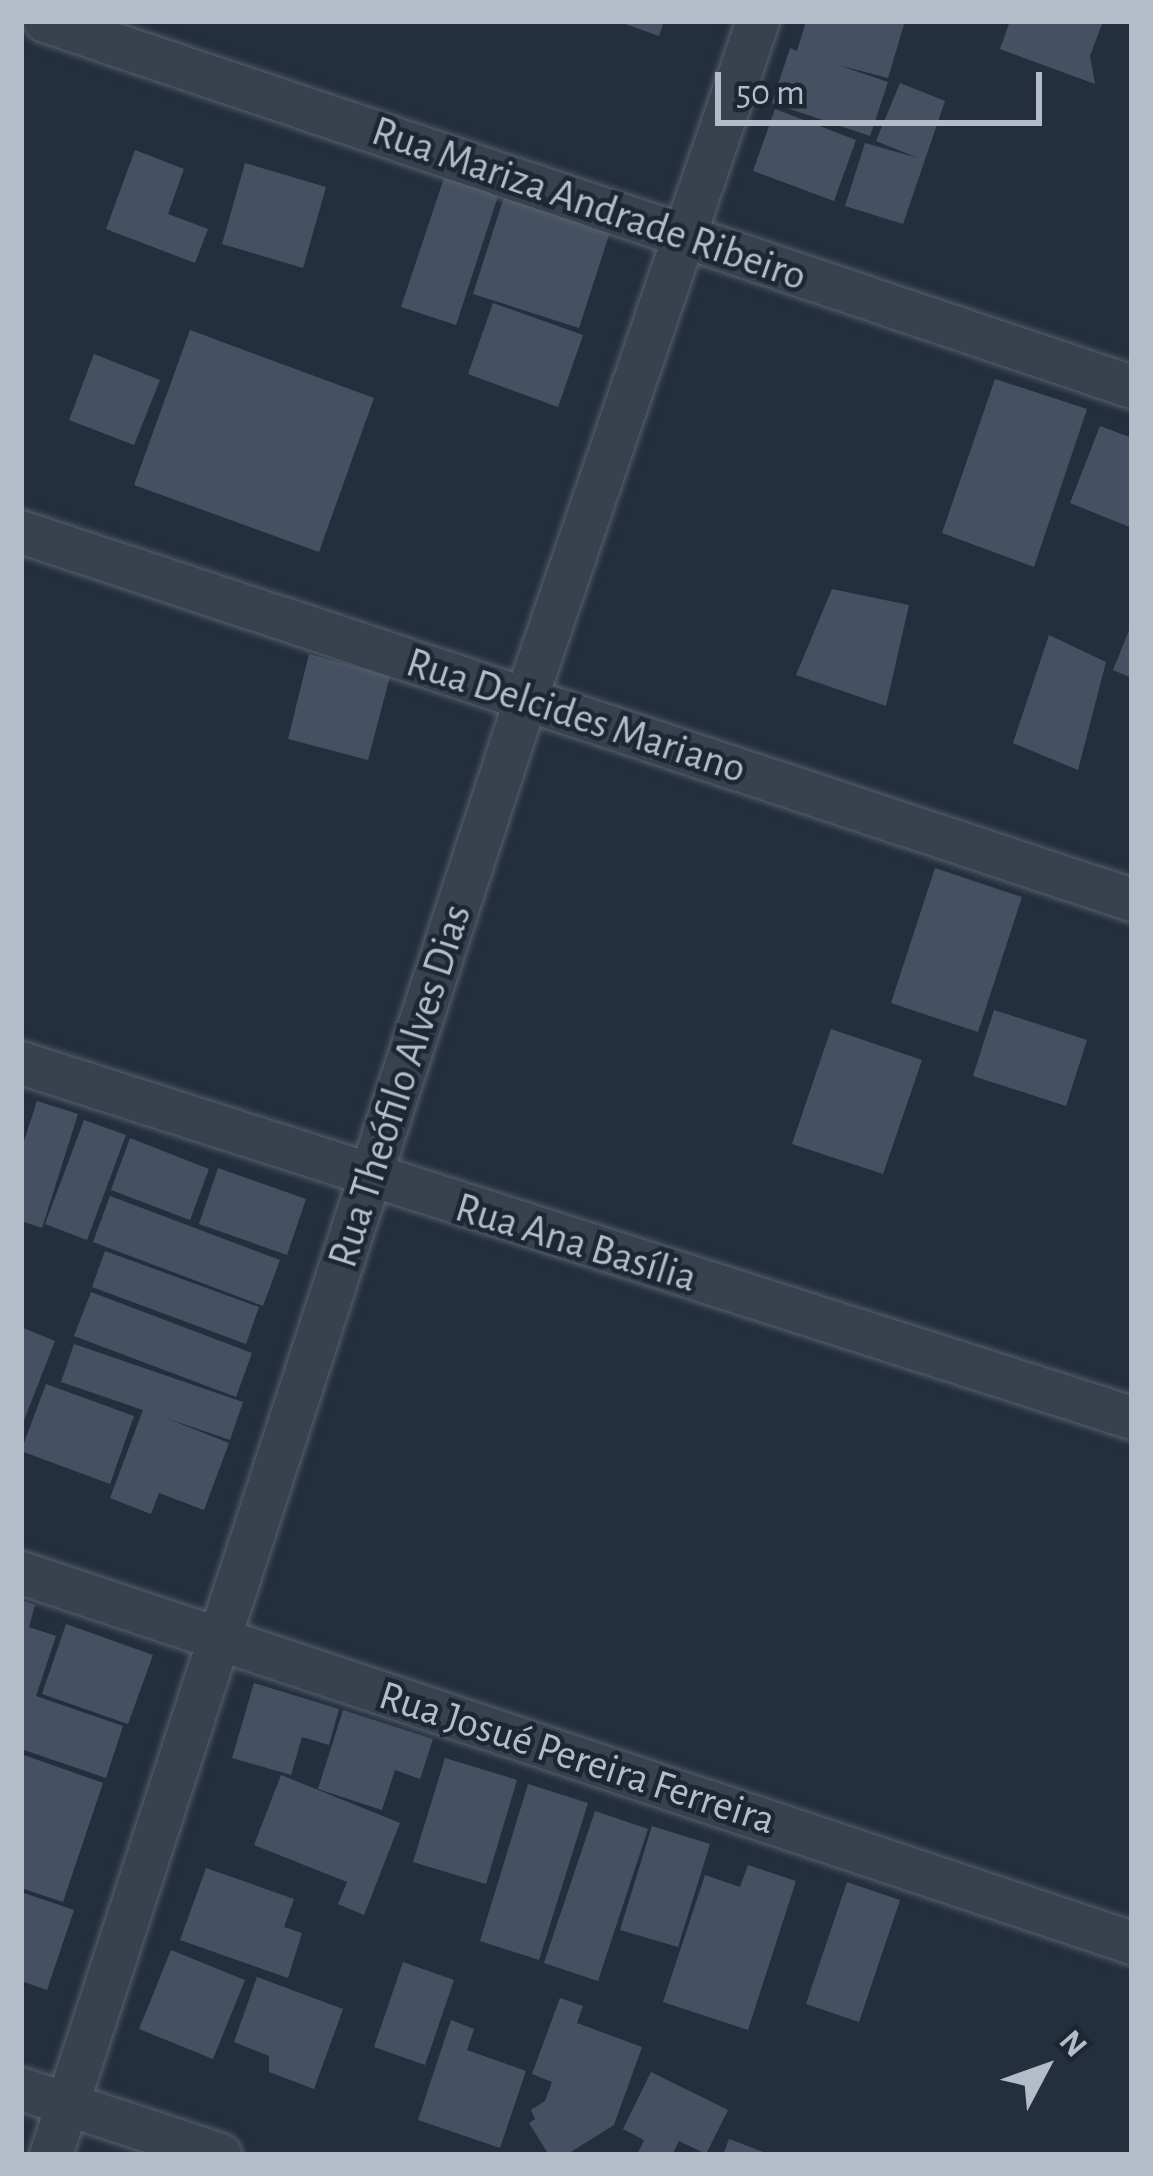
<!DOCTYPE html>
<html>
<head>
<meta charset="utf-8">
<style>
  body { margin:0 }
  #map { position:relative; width:1153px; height:2176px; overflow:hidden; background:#242f3e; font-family:"Alegreya Sans",sans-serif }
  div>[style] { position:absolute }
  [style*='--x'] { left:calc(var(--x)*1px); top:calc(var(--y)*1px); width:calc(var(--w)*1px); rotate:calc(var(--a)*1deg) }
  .building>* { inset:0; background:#455162 }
  .roads { filter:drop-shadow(0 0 3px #565f6c) drop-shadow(0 0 3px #565f6c) }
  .minor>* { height:42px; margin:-21px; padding:0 21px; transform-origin:21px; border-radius:21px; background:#38414e }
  span { translate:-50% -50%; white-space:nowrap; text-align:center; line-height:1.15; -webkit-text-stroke:9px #1d2633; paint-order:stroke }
  .street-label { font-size:42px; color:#b4bcc9 }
  .frame { position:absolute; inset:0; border:24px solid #b4bcc9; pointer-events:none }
  .north { position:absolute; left:985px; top:2008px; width:120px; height:120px; -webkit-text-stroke:9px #1d2633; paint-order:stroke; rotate:49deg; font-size:33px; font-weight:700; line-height:48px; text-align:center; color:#b4bcc9 }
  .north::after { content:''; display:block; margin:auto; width:42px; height:54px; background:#b4bcc9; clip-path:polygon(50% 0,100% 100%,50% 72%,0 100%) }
  .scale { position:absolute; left:715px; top:72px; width:327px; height:54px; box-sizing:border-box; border:6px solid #b4bcc9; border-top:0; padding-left:15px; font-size:36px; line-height:42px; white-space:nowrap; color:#b4bcc9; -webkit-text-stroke:9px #1d2633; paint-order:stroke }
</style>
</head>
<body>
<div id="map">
  <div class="building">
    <div style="clip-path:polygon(617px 21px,664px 21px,659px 36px)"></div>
    <div style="clip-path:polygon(806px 21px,905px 21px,888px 78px,838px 65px,888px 82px,870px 136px,772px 103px,790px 48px,797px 51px)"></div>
    <div style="clip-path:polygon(1010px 21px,1103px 21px,1090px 56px,1095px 84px,1000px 49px)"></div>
    <div style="clip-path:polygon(900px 83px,945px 101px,903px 224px,845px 206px,865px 143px,918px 158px,876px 141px)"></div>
    <div style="clip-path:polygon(775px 109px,856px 140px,834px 201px,753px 171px)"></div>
    <div style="clip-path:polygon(135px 150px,184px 169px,168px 214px,208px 229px,195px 263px,106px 229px)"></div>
    <div style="clip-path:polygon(245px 163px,326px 187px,303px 268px,222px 244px)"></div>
    <div style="clip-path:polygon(446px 172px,500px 190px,456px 325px,401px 307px)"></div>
    <div style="clip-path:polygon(504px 197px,610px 232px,579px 328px,473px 294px)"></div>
    <div style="clip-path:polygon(493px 303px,583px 335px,558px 407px,468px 374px)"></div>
    <div style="clip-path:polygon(190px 330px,374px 398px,319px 552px,134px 485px)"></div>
    <div style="clip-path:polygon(94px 354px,160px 380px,134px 445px,69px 420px)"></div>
    <div style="clip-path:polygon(995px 379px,1087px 409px,1034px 567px,942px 533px)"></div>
    <div style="clip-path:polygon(1100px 426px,1132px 438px,1132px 528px,1070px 503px)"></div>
    <div style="clip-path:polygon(832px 589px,909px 605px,886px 706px,796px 675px)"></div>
    <div style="clip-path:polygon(1132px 623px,1132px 678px,1113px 670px)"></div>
    <div style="clip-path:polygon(1049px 635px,1106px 662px,1078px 770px,1013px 743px)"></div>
    <div style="clip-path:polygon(309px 654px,390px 676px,368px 760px,288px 739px)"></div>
    <div style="clip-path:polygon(935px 868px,1022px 897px,978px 1032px,891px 1003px)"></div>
    <div style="clip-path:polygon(994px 1010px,1087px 1040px,1066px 1106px,973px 1076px)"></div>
    <div style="clip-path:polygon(831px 1029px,922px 1060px,883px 1174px,792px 1144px)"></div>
    <div style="clip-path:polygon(37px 1101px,78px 1114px,42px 1228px,21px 1221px,21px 1150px)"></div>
    <div style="clip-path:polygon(84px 1120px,126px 1135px,87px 1240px,45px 1224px)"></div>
    <div style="clip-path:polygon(130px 1138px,209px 1169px,190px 1220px,111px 1190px)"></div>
    <div style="clip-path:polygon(218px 1168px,306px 1199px,287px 1255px,199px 1224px)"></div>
    <div style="clip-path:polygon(110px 1196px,280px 1260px,263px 1306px,93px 1242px)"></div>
    <div style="clip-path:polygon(105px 1251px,259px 1307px,246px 1344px,92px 1287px)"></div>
    <div style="clip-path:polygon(91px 1292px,252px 1353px,236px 1397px,74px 1336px)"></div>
    <div style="clip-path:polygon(21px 1327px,55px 1341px,21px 1428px)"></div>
    <div style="clip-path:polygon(74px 1344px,243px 1402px,230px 1440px,166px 1418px,229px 1443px,204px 1510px,159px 1493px,151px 1514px,110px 1498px,143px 1410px,61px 1382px)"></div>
    <div style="clip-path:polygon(46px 1384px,134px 1416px,110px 1484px,21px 1451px)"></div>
    <div style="clip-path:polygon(21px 1600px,35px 1605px,29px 1627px,56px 1636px,36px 1696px,123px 1726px,106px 1778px,21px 1749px)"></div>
    <div style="clip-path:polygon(66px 1624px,153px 1655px,128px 1724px,42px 1694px)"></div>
    <div style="clip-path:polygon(254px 1683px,339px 1709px,329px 1745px,302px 1737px,291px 1775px,232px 1758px)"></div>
    <div style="clip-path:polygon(343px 1710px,433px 1739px,420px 1779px,395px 1770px,382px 1810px,318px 1789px)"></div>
    <div style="clip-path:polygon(21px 1754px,103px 1783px,63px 1902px,21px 1888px)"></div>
    <div style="clip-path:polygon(445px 1758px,517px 1780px,486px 1884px,413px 1862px)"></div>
    <div style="clip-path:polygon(281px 1775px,400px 1823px,364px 1915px,338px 1904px,347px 1882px,254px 1845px)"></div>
    <div style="clip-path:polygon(528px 1784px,588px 1803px,539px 1960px,480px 1941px)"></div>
    <div style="clip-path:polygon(595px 1811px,648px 1829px,598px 1981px,544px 1963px)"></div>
    <div style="clip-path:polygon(652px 1826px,710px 1844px,678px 1947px,620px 1930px)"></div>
    <div style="clip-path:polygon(748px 1865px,796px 1881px,748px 2030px,663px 2002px,705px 1875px,740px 1887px)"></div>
    <div style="clip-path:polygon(206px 1868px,294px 1899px,284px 1927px,302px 1933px,288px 1978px,180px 1940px)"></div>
    <div style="clip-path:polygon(847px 1882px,900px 1900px,859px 2022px,806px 2004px)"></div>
    <div style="clip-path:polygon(21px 1892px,74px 1910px,47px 1990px,21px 1981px)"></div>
    <div style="clip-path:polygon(171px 1950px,245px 1980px,213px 2059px,139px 2029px)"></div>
    <div style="clip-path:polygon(403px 1962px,454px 1980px,425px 2065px,374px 2047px)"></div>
    <div style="clip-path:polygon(257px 1977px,343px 2009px,314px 2089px,269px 2072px,269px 2056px,234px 2042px)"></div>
    <div style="clip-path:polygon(560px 1998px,583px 2006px,577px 2023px,642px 2047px,614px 2125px,566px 2155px,549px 2155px,529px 2123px,535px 2119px,531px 2110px,545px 2101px,552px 2082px,532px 2074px)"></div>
    <div style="clip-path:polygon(451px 2020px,474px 2029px,467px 2050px,526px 2071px,500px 2148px,418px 2120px)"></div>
    <div style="clip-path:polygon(651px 2072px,728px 2110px,706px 2154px,679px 2141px,672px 2155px,637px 2155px,644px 2140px,623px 2129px)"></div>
    <div style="clip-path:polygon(729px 2139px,771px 2155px,723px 2155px)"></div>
  </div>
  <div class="roads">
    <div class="minor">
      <div style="--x:45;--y:21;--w:1147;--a:18.61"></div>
      <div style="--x:21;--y:532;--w:1170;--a:18.33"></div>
      <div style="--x:21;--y:1063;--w:1166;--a:17.72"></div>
      <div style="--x:21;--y:1573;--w:1171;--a:18.42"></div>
      <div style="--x:21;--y:2089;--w:210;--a:18.3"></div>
      <div style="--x:51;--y:2155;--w:1532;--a:-71.93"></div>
      <div style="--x:526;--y:699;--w:717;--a:-71.11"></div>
    </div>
  </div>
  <div class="street-label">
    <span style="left:589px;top:204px;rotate:19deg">Rua Mariza Andrade Ribeiro</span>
    <span style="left:576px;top:716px;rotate:18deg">Rua Delcides Mariano</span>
    <span style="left:400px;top:1086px;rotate:-72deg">Rua Theófilo Alves Dias</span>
    <span style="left:576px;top:1243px;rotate:17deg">Rua Ana Basília</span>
    <span style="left:577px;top:1758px;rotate:18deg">Rua Josué Pereira Ferreira</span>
  </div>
  <div class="frame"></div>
  <div class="north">N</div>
  <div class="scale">50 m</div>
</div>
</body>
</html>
